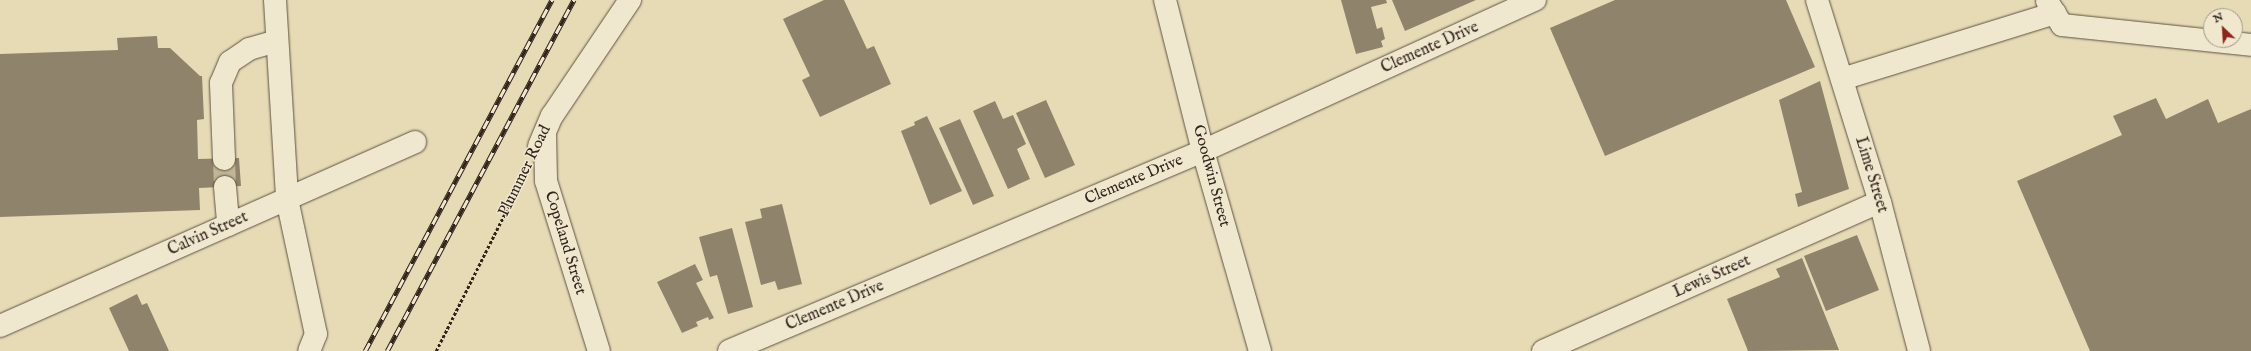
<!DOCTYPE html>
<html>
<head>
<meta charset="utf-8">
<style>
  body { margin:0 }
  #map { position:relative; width:2251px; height:351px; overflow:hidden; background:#e6dbb5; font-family:"IM FELL English",serif }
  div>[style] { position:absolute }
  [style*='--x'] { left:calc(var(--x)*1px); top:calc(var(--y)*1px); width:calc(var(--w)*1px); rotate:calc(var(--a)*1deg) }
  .building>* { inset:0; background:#90836c }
  .minor-tunnel>* { height:22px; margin-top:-11px; transform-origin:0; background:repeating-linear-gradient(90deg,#c2b696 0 22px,transparent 0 33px) }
  .path>* { height:2.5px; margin-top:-1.25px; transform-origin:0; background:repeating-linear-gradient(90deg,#32231c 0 3px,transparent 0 5px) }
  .roads { filter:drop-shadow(0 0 1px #5f5142) drop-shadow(0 0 1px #5f5142) }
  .minor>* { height:22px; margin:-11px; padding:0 11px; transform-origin:11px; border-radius:11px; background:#efe8cf }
  .rail>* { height:4.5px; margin-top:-2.25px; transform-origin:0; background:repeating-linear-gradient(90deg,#efe8cf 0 9px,#32231c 0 18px); box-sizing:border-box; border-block:1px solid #32231c }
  span { translate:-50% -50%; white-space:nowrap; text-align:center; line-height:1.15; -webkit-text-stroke:3px #efe8cf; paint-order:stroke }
  .street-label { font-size:16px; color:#32231c }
  .north { position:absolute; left:2203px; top:8px; width:40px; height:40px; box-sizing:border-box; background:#efe8cf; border:1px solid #a39987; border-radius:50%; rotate:335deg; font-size:11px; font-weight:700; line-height:16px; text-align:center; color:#32231c }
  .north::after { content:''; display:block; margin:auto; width:14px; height:18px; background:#8f2418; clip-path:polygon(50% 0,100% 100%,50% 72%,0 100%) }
</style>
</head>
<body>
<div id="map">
  <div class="building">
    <div style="clip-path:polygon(824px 0,844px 0,867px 49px,874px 46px,891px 84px,820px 117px,802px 80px,810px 76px,783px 19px)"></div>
    <div style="clip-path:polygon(1341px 0,1386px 0,1387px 3px,1371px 7px,1377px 29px,1382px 27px,1385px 39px,1381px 41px,1383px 47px,1356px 54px)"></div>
    <div style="clip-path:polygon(1392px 0,1476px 0,1405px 31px)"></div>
    <div style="clip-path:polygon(1615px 0,1786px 0,1815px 67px,1605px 156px,1550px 28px)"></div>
    <div style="clip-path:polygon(157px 36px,158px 48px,170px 48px,200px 76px,202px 76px,204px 119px,197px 120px,198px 159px,239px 158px,241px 186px,199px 188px,200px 210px,0 217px,0 54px,118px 50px,117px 38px)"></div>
    <div style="clip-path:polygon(1820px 81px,1849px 189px,1798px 207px,1795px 194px,1802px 192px,1779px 100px)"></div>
    <div style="clip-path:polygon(2156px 98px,2166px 119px,2208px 99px,2218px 123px,2251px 109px,2251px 351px,2090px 351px,2017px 181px,2122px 135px,2113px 116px)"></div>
    <div style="clip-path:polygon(1046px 100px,1075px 165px,1045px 178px,1016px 113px)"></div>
    <div style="clip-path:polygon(995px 101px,1003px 119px,1013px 115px,1026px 144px,1017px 149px,1030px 179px,1008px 189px,973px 111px)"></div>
    <div style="clip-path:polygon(927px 116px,962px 191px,930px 205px,901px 131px,915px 125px,914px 122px)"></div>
    <div style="clip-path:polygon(960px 119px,994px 196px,973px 205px,939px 128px)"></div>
    <div style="clip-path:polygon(782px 204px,802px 284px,778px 290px,775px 281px,761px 285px,745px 222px,762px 218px,760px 209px)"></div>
    <div style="clip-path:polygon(732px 228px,753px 307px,728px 314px,717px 275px,710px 277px,699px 237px)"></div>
    <div style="clip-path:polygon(1857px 235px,1879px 290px,1826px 311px,1804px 256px)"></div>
    <div style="clip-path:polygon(1802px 258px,1839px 350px,1748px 351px,1727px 299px,1780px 277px,1776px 269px)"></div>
    <div style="clip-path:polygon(695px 264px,703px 280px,696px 283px,714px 318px,709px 320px,708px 317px,696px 322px,698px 326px,682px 333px,657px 282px)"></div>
    <div style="clip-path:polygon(137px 294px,142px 305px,147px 303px,169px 351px,129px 351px,109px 308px)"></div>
  </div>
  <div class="minor-tunnel">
    <div style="--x:224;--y:159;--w:28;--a:88"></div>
  </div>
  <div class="path">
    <div style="--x:436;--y:351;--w:183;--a:-63.4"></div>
  </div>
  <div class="roads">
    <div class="minor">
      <div style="--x:275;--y:0;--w:199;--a:86.5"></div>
      <div style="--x:287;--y:199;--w:138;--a:77.9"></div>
      <div style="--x:316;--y:334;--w:18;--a:112"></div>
      <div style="--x:1165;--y:0;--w:156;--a:75.9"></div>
      <div style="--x:1203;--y:151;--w:208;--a:74.1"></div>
      <div style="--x:1817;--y:0;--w:212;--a:72.7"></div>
      <div style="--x:1880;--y:202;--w:154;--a:75.3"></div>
      <div style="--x:2047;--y:1;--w:28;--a:58"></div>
      <div style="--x:2062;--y:25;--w:190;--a:6"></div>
      <div style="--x:1842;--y:79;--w:223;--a:-17.2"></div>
      <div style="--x:545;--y:133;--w:48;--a:88.8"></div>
      <div style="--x:546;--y:181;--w:178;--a:72.7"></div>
      <div style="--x:539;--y:146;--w:33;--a:-67"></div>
      <div style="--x:552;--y:116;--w:140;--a:-56.1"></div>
      <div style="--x:224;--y:159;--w:76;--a:-92.3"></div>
      <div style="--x:221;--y:83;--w:23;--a:-67"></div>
      <div style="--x:230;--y:62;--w:23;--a:-34"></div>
      <div style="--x:249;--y:49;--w:29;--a:-16"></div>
      <div style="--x:225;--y:187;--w:38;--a:85"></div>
      <div style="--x:0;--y:326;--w:454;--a:-23.9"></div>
      <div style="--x:729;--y:351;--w:514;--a:-22.88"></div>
      <div style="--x:1203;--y:151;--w:365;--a:-24.5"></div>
      <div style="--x:1543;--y:351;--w:368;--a:-23.9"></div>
    </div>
  </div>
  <div class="rail">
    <div style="--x:365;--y:351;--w:398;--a:-62"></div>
    <div style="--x:387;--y:351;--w:398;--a:-62"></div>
  </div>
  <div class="street-label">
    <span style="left:1430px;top:48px;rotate:-24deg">Clemente Drive</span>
    <span style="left:525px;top:171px;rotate:-64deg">Plummer Road</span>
    <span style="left:1871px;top:175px;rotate:73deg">Lime Street</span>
    <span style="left:1211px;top:176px;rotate:75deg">Goodwin Street</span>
    <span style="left:1134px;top:180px;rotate:-23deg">Clemente Drive</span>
    <span style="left:208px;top:234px;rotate:-24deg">Calvin Street</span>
    <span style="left:565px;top:243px;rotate:73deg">Copeland Street</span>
    <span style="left:1712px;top:277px;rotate:-24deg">Lewis Street</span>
    <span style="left:835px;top:306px;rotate:-23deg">Clemente Drive</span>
  </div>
  <div class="north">N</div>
</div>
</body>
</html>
